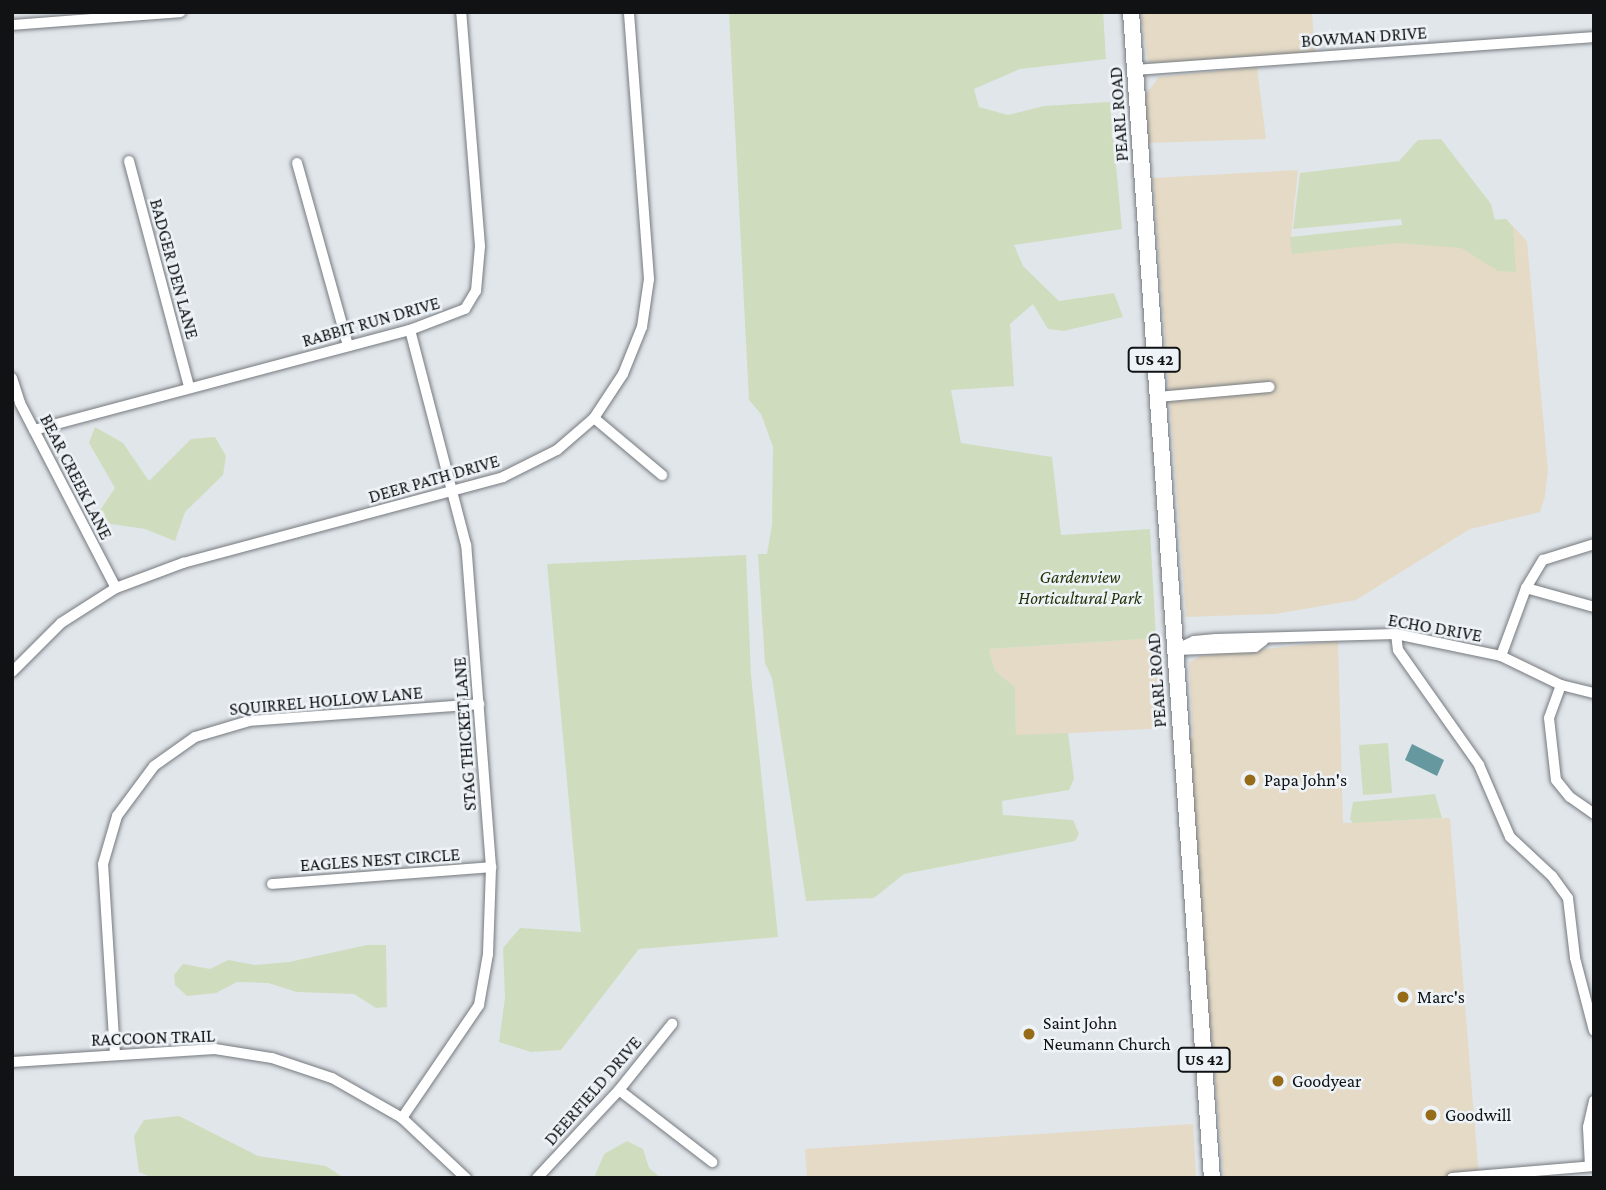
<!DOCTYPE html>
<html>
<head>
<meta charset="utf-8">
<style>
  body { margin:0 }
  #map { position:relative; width:1606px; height:1190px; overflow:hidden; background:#e1e6eb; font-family:"Crimson Pro",serif }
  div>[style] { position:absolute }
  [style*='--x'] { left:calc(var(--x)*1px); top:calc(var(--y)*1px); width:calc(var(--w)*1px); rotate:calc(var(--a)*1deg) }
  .commercial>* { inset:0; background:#e5dac6 }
  .green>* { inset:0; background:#d0dcbe }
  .water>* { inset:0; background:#6698a0 }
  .roads { filter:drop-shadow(0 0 2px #757a7e) drop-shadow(0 0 2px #757a7e) }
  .minor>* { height:10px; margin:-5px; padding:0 5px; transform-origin:5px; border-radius:5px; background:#fff }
  .primary>* { height:16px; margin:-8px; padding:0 8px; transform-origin:8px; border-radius:8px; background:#fff }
  .dots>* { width:19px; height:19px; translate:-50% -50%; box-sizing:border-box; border:4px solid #eef3f8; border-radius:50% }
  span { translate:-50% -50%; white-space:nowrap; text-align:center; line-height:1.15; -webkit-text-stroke:5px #eef3f8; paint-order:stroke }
  .shield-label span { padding:2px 5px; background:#eef3f8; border:2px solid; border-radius:5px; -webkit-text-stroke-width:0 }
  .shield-label { font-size:16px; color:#101213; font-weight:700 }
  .street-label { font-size:18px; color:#101213 }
  .park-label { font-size:18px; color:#253307; font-style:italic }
  .poi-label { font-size:18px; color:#101213 }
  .left { translate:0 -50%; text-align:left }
  .frame { position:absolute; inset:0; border:14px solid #101213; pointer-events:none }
</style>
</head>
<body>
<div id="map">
  <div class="commercial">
    <div style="clip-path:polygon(1141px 12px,1312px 12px,1315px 53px,1148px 63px)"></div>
    <div style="clip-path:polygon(1257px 67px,1266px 139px,1147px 143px,1146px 94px,1159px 77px)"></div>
    <div style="clip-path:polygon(1298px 170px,1291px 237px,1506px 219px,1527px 241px,1548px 471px,1545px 496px,1540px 512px,1470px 529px,1356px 600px,1275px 614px,1186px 617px,1153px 178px)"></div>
    <div style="clip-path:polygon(1156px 638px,1166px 728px,1016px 736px,1015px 687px,995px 671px,989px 649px)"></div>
    <div style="clip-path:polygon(1338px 641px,1343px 823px,1450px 818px,1479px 1178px,1224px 1178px,1185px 738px,1193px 737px,1189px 663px,1200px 656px)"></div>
    <div style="clip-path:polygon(1193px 1124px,1196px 1178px,807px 1178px,805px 1149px)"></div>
  </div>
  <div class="green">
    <div style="clip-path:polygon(729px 12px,1103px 12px,1106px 59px,1020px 69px,974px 89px,979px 107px,1008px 115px,1044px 106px,1110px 102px,1122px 229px,1014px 245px,1023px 266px,1059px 301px,1114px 293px,1123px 317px,1064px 331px,1048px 329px,1033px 304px,1010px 324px,1014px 386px,951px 390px,961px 443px,1052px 457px,1061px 535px,1150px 529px,1156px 638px,989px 649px,995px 671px,1015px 687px,1016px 735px,1068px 733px,1074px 779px,1069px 790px,1002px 801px,1003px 815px,1073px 820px,1079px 834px,1075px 841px,904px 874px,874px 898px,806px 901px,772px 678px,765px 663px,758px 554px,767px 554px,772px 525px,773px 447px,761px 414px,749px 400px)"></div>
    <div style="clip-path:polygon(1441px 139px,1491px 204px,1495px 220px,1506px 219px,1513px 227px,1516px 272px,1498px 271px,1461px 248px,1397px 243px,1292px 254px,1290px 237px,1402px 225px,1401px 219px,1293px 229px,1300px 173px,1399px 161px,1418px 140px)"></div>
    <div style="clip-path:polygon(95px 427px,123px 443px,149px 481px,191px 439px,215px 437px,226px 456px,223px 475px,185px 512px,175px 541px,145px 529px,111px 524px,99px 512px,115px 488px,89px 443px)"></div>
    <div style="clip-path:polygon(746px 555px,751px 675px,778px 937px,639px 949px,561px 1050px,531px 1052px,499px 1042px,505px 998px,503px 948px,520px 928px,581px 932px,547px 564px)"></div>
    <div style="clip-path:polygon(1388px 743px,1392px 793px,1363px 795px,1359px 745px)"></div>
    <div style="clip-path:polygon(1435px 794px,1442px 818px,1353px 823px,1350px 819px,1353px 802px)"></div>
    <div style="clip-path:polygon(367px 945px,386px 945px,387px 1007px,376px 1008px,354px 994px,297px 992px,268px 983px,237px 982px,216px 993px,187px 996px,175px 985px,174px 975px,183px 964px,210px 969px,228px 960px,255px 965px,289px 962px)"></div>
    <div style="clip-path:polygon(179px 1116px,258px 1156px,326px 1166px,344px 1178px,153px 1178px,139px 1172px,134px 1136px,144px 1120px)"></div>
    <div style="clip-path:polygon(627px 1141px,643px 1149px,649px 1168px,661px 1178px,594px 1178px,604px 1154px)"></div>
  </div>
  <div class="water">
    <div style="clip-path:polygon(1412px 744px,1444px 760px,1437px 776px,1405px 760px)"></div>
  </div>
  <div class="roads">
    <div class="minor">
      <div style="--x:12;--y:25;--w:169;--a:-4.4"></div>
      <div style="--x:1136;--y:70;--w:459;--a:-4.1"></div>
      <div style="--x:129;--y:161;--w:233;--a:75.1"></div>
      <div style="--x:297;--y:163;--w:190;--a:74.4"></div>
      <div style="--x:12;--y:378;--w:26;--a:72"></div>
      <div style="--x:20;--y:403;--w:208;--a:62.6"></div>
      <div style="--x:1157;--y:397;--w:113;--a:-5.1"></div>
      <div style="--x:594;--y:418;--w:89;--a:40"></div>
      <div style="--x:34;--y:430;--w:389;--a:-14.9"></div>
      <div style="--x:410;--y:330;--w:59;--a:-20.9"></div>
      <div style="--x:465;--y:309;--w:21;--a:-59"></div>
      <div style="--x:476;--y:291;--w:45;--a:-84.9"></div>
      <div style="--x:480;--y:246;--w:235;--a:-94.6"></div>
      <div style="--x:1526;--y:588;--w:71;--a:15.6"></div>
      <div style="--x:1396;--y:634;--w:16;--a:83"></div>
      <div style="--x:1398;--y:650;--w:141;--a:54.8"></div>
      <div style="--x:1479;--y:765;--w:78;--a:66.7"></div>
      <div style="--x:1510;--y:837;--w:57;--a:42.9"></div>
      <div style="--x:1552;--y:876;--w:27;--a:54"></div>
      <div style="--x:1568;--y:898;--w:60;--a:83.3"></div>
      <div style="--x:1575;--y:958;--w:75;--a:75.4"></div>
      <div style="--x:1175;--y:650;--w:21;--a:-25"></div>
      <div style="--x:1194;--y:641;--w:22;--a:-5"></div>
      <div style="--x:1216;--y:639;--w:180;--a:-1.6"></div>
      <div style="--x:1396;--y:634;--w:107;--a:11.8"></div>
      <div style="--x:1501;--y:656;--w:67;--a:25.8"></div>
      <div style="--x:1561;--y:685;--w:34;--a:14"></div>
      <div style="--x:1176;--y:650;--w:79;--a:-2.2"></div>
      <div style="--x:1255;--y:647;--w:11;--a:-38"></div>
      <div style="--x:1501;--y:656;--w:72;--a:-69.8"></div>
      <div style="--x:1526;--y:588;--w:33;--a:-59"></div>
      <div style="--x:1543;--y:560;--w:53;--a:-17.4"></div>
      <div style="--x:12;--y:672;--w:69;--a:-45"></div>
      <div style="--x:61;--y:623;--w:65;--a:-32.5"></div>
      <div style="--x:116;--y:588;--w:72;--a:-20.5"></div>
      <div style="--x:183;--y:563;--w:331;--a:-15"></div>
      <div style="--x:503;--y:477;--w:60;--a:-26.6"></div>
      <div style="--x:557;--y:450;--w:49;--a:-40.9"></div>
      <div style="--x:594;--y:418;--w:53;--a:-56.6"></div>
      <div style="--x:623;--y:374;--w:51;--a:-68"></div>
      <div style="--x:642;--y:327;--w:49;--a:-81.7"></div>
      <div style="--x:649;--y:279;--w:268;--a:-94.3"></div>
      <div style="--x:1561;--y:685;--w:35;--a:110"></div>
      <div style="--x:1549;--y:718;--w:62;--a:83.6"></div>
      <div style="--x:1556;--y:780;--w:22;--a:51"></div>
      <div style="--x:1570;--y:797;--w:29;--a:35"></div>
      <div style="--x:272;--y:884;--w:220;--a:-4.4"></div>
      <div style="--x:115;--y:1054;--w:190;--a:-93.6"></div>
      <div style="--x:103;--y:864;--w:50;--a:-73.7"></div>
      <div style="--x:117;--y:816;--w:62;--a:-53.5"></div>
      <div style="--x:154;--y:766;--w:50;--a:-35.3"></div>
      <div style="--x:195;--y:737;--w:56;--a:-16.5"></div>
      <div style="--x:249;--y:721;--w:231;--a:-4.2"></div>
      <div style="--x:12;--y:1062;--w:203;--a:-3.7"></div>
      <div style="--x:215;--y:1049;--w:58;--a:9"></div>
      <div style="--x:272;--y:1058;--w:63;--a:18.4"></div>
      <div style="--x:332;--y:1078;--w:81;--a:29.7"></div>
      <div style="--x:402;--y:1118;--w:88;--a:43.2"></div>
      <div style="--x:619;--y:1090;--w:118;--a:37.7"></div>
      <div style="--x:402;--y:1118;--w:137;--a:-55.7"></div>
      <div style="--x:479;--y:1005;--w:52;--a:-80"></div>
      <div style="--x:488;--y:954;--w:87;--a:-88"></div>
      <div style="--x:491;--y:867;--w:323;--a:-94.4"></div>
      <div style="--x:466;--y:545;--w:222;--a:-104.6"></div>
      <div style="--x:1590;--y:1166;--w:39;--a:-93"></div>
      <div style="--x:1588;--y:1127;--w:27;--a:-77"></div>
      <div style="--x:537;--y:1178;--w:120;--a:-47"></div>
      <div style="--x:619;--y:1090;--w:85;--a:-51.2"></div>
      <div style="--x:1452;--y:1178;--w:143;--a:-4.8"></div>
    </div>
    <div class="primary">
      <div style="--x:1131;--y:12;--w:1169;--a:86.03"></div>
    </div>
  </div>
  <div class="dots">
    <div style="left:1250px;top:780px;background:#966c18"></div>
    <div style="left:1403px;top:997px;background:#966c18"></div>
    <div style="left:1029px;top:1034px;background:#966c18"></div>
    <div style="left:1278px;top:1081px;background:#966c18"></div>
    <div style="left:1431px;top:1115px;background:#966c18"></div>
  </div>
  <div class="shield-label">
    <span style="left:1154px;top:360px">US 42</span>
    <span style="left:1204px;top:1060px">US 42</span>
  </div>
  <div class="street-label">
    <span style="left:1364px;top:37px;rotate:-4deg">BOWMAN DRIVE</span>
    <span style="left:1119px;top:114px;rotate:-94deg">PEARL ROAD</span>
    <span style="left:174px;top:269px;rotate:75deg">BADGER DEN LANE</span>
    <span style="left:371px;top:322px;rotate:-16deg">RABBIT RUN DRIVE</span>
    <span style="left:76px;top:477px;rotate:63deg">BEAR CREEK LANE</span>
    <span style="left:434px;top:479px;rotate:-16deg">DEER PATH DRIVE</span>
    <span style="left:1435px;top:628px;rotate:10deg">ECHO DRIVE</span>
    <span style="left:1157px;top:680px;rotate:-94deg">PEARL ROAD</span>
    <span style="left:326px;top:701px;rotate:-5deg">SQUIRREL HOLLOW LANE</span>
    <span style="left:465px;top:734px;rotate:-94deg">STAG THICKET LANE</span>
    <span style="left:380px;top:860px;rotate:-4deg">EAGLES NEST CIRCLE</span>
    <span style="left:153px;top:1038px;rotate:-2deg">RACCOON TRAIL</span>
    <span style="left:593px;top:1091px;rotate:-49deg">DEERFIELD DRIVE</span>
  </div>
  <div class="park-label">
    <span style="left:1080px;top:588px">Gardenview<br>Horticultural Park</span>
  </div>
  <div class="poi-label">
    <span class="left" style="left:1264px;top:780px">Papa John's</span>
    <span class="left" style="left:1417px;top:997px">Marc's</span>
    <span class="left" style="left:1043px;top:1034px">Saint John<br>Neumann Church</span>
    <span class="left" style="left:1292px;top:1081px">Goodyear</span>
    <span class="left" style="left:1445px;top:1115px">Goodwill</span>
  </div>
  <div class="frame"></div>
</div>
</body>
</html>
